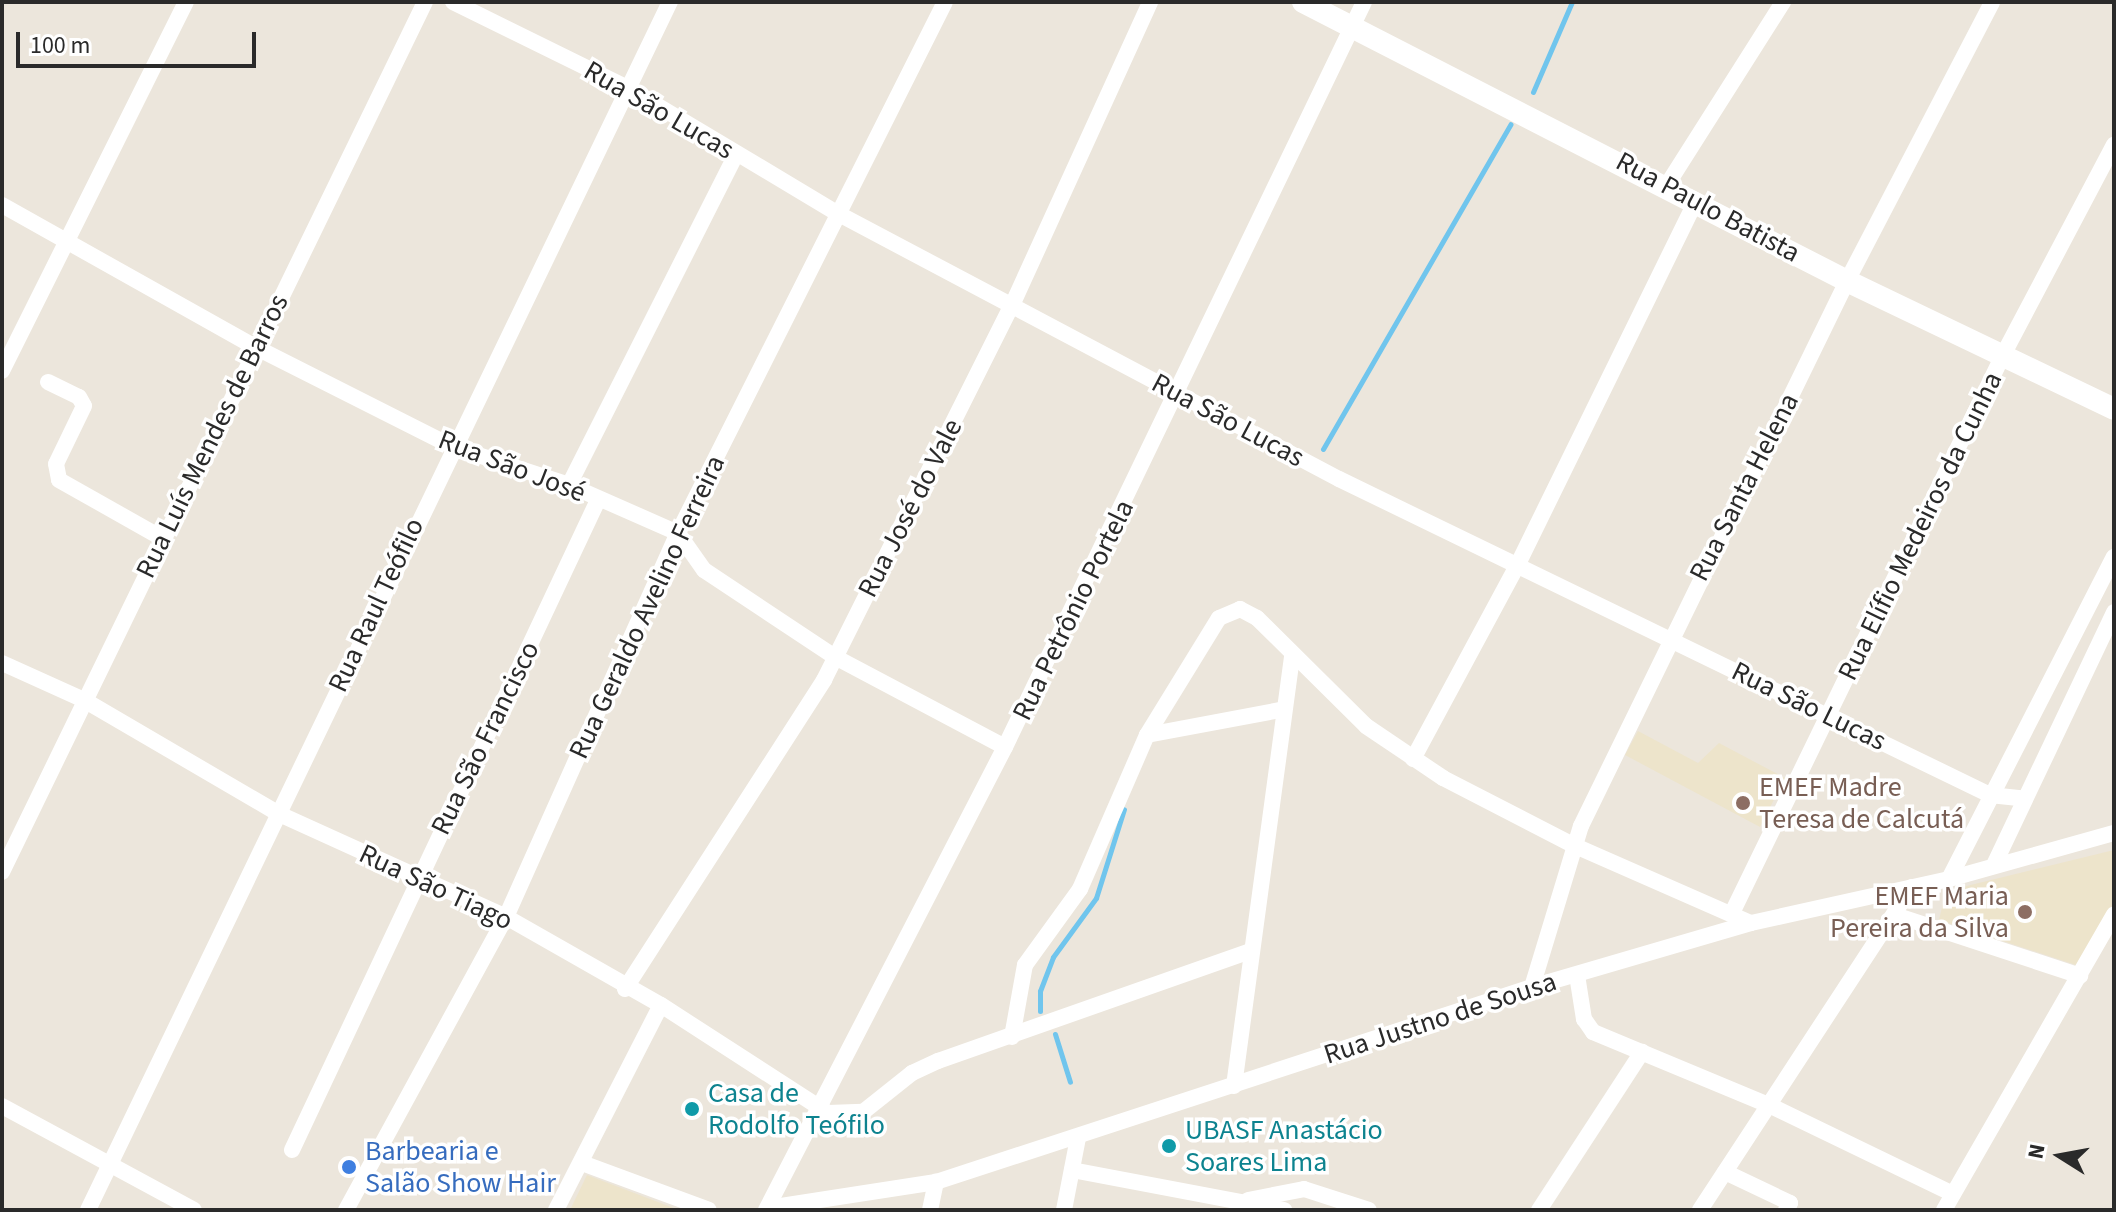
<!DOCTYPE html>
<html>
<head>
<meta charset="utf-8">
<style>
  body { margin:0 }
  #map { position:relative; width:2116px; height:1212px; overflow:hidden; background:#ece6dc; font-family:"Source Sans 3",sans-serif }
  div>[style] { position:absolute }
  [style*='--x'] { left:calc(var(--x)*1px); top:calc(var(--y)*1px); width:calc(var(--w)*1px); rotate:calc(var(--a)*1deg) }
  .education>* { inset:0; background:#ede4cb }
  .stream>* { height:5px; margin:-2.5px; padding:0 2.5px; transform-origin:2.5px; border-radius:2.5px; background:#70c5ed }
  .street>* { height:16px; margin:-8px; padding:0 8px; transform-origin:8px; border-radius:8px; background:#fff }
  .secondary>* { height:22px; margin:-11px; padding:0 11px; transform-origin:11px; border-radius:11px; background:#fff }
  .dots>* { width:22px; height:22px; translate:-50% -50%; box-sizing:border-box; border:4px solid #fff; border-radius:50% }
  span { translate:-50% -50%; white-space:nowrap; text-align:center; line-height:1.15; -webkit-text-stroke:7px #fff; paint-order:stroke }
  .street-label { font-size:28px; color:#2a2a2a }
  .education-label { font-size:28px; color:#785e54 }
  .left { translate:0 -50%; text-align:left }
  .right { translate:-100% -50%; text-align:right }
  .culture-label { font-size:28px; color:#0d838f }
  .shop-label { font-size:28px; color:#366cbe }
  .frame { position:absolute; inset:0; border:4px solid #2a2a2a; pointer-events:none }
  .north { position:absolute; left:2020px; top:1116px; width:80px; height:80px; -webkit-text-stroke:6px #fff; paint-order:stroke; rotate:281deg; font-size:22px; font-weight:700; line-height:32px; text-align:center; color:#2a2a2a }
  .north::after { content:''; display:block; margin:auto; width:28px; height:36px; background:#2a2a2a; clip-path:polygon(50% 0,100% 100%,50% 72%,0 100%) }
  .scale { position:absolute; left:16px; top:32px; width:240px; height:36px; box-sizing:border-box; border:4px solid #2a2a2a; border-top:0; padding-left:10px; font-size:24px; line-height:28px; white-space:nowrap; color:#2a2a2a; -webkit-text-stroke:6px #fff; paint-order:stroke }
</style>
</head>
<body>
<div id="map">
  <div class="education">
    <div style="clip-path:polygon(1638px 731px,1698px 763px,1719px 743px,1785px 778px,1760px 827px,1625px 755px)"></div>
    <div style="clip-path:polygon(2114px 850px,2114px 904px,2079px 966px,1939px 920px,1946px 891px)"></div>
    <div style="clip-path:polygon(587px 1175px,679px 1210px,570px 1210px)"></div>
  </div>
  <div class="stream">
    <div style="--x:1533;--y:92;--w:98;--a:-66.6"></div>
    <div style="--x:1323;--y:449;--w:375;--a:-60"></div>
    <div style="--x:1040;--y:1011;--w:20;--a:-90"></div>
    <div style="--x:1040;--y:991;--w:36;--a:-69"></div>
    <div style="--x:1053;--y:957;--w:73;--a:-53.9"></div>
    <div style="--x:1096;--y:898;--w:93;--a:-72.5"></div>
    <div style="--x:1055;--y:1034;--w:50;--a:72.6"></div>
  </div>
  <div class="street">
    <div style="--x:453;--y:2;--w:195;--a:26.2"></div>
    <div style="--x:628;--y:88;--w:244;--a:30.9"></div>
    <div style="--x:837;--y:213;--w:568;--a:27.92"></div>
    <div style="--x:1339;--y:479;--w:724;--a:25.89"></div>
    <div style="--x:1990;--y:795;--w:31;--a:6"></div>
    <div style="--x:1667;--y:185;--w:217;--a:-57.6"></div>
    <div style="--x:2;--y:205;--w:290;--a:29.3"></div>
    <div style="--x:255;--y:347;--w:220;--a:26.8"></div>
    <div style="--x:451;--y:446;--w:124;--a:18.3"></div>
    <div style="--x:569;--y:485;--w:119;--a:23.8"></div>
    <div style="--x:678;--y:533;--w:45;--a:54.9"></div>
    <div style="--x:704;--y:570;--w:157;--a:33.6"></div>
    <div style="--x:835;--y:657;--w:192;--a:27.9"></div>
    <div style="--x:2;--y:371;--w:412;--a:-63.5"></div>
    <div style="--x:48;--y:382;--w:34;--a:26"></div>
    <div style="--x:79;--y:397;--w:10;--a:61"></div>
    <div style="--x:84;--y:406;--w:64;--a:115.8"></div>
    <div style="--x:56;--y:464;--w:16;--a:79"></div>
    <div style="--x:59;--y:480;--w:118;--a:29.4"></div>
    <div style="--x:569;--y:485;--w:371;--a:-63.2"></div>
    <div style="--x:2;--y:663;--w:90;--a:24.3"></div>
    <div style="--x:84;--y:700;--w:224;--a:30.3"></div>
    <div style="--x:277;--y:813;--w:252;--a:24.4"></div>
    <div style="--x:506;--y:917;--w:178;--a:29.6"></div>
    <div style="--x:661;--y:1005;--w:199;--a:32.9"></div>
    <div style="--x:828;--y:1113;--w:35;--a:-2"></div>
    <div style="--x:863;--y:1112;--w:63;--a:-38.5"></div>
    <div style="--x:912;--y:1073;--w:29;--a:-25"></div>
    <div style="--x:938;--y:1061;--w:329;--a:-19.4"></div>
    <div style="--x:1147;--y:735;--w:136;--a:-10.6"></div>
    <div style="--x:1413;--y:759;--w:221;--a:-61.7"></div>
    <div style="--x:1518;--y:564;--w:404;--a:-63.9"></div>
    <div style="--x:1994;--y:865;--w:280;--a:-64.6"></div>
    <div style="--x:2;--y:872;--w:967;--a:-64.07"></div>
    <div style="--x:1949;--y:879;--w:362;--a:-62.9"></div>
    <div style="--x:1733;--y:911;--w:616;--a:-64.1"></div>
    <div style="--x:2002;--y:357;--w:240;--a:-62.2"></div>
    <div style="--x:1895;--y:915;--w:195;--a:18.2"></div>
    <div style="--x:1577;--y:975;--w:45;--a:81"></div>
    <div style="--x:1584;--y:1019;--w:16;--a:55"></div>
    <div style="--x:1593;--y:1032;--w:193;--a:22.6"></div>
    <div style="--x:1771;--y:1106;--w:202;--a:25.8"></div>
    <div style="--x:1532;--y:987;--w:168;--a:-73.1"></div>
    <div style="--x:1581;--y:826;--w:606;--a:-63.98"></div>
    <div style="--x:1847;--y:281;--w:314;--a:-62.5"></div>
    <div style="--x:625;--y:989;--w:368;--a:-57.2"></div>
    <div style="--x:824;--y:680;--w:424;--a:-63.4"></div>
    <div style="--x:1014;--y:301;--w:328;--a:-65.5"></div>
    <div style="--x:1012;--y:1037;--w:73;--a:-79.8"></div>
    <div style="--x:1025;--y:965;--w:94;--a:-54.1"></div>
    <div style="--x:1080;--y:889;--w:168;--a:-66.5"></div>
    <div style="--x:1147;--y:735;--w:137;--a:-58.4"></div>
    <div style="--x:1219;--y:618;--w:23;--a:-23"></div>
    <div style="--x:1240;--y:609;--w:19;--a:28"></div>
    <div style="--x:1257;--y:618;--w:153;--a:44.7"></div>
    <div style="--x:1366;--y:726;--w:93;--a:34"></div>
    <div style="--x:1443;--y:778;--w:146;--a:27.3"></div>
    <div style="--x:1573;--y:845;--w:194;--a:23.7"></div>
    <div style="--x:1234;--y:1086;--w:434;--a:-82.3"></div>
    <div style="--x:2;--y:1106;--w:218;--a:28.4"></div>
    <div style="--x:292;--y:1150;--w:718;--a:-64.79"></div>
    <div style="--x:582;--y:1163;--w:135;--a:20.3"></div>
    <div style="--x:1072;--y:1170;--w:216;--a:10.7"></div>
    <div style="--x:1725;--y:1172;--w:72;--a:25.5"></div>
    <div style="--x:1790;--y:1203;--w:8;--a:120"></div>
    <div style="--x:1248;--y:1200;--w:57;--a:-11.1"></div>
    <div style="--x:1304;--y:1189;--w:68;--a:17.9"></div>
    <div style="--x:768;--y:1208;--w:170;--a:-8.8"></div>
    <div style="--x:936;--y:1182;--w:627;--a:-18.12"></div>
    <div style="--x:1532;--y:987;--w:228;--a:-16.3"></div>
    <div style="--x:1751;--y:923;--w:203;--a:-12.5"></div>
    <div style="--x:1949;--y:879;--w:171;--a:-15.6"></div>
    <div style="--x:88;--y:1210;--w:1341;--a:-64.28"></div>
    <div style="--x:346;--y:1210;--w:334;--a:-61.4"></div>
    <div style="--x:506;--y:917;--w:421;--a:-65.9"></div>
    <div style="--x:678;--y:533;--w:594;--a:-63.31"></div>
    <div style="--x:556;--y:1210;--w:230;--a:-62.9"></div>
    <div style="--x:766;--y:1210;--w:521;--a:-62.7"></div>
    <div style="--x:1005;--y:747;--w:827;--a:-64.27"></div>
    <div style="--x:930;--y:1210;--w:29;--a:-78"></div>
    <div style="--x:1064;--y:1210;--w:73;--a:-79"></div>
    <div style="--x:1539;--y:1210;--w:189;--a:-56.9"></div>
    <div style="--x:1700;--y:1210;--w:386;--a:-56.8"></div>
    <div style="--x:1944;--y:1210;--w:341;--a:-60.1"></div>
  </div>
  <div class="secondary">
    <div style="--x:1303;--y:2;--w:611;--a:27.15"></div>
    <div style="--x:1847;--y:281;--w:296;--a:25.6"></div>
  </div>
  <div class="dots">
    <div style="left:1743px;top:803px;background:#8d6e63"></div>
    <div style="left:2025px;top:912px;background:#8d6e63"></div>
    <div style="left:692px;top:1109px;background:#0f9aa8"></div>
    <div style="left:1169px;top:1146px;background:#0f9aa8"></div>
    <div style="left:349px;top:1167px;background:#3f7fe0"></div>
  </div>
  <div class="street-label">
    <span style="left:659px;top:110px;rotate:30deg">Rua São Lucas</span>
    <span style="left:1708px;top:207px;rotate:28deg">Rua Paulo Batista</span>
    <span style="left:1228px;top:420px;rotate:28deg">Rua São Lucas</span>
    <span style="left:212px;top:436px;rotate:-64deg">Rua Luís Mendes de Barros</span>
    <span style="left:512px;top:466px;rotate:21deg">Rua São José</span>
    <span style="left:1744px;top:487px;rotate:-63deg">Rua Santa Helena</span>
    <span style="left:910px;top:508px;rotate:-63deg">Rua José do Vale</span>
    <span style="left:1920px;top:526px;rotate:-64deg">Rua Elífio Medeiros da Cunha</span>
    <span style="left:376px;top:605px;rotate:-65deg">Rua Raul Teófilo</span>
    <span style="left:647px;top:607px;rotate:-65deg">Rua Geraldo Avelino Ferreira</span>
    <span style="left:1073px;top:610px;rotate:-64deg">Rua Petrônio Portela</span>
    <span style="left:1809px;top:706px;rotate:26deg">Rua São Lucas</span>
    <span style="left:485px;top:738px;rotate:-64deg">Rua São Francisco</span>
    <span style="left:436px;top:887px;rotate:25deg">Rua São Tiago</span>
    <span style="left:1440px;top:1018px;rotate:-18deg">Rua Justno de Sousa</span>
  </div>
  <div class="education-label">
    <span class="left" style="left:1759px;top:803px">EMEF Madre<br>Teresa de Calcutá</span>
    <span class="right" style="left:2009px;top:912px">EMEF Maria<br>Pereira da Silva</span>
  </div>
  <div class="culture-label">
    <span class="left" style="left:708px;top:1109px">Casa de<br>Rodolfo Teófilo</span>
    <span class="left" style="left:1185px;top:1146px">UBASF Anastácio<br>Soares Lima</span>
  </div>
  <div class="shop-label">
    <span class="left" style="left:365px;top:1167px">Barbearia e<br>Salão Show Hair</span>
  </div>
  <div class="frame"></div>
  <div class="north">N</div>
  <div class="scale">100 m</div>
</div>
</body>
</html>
